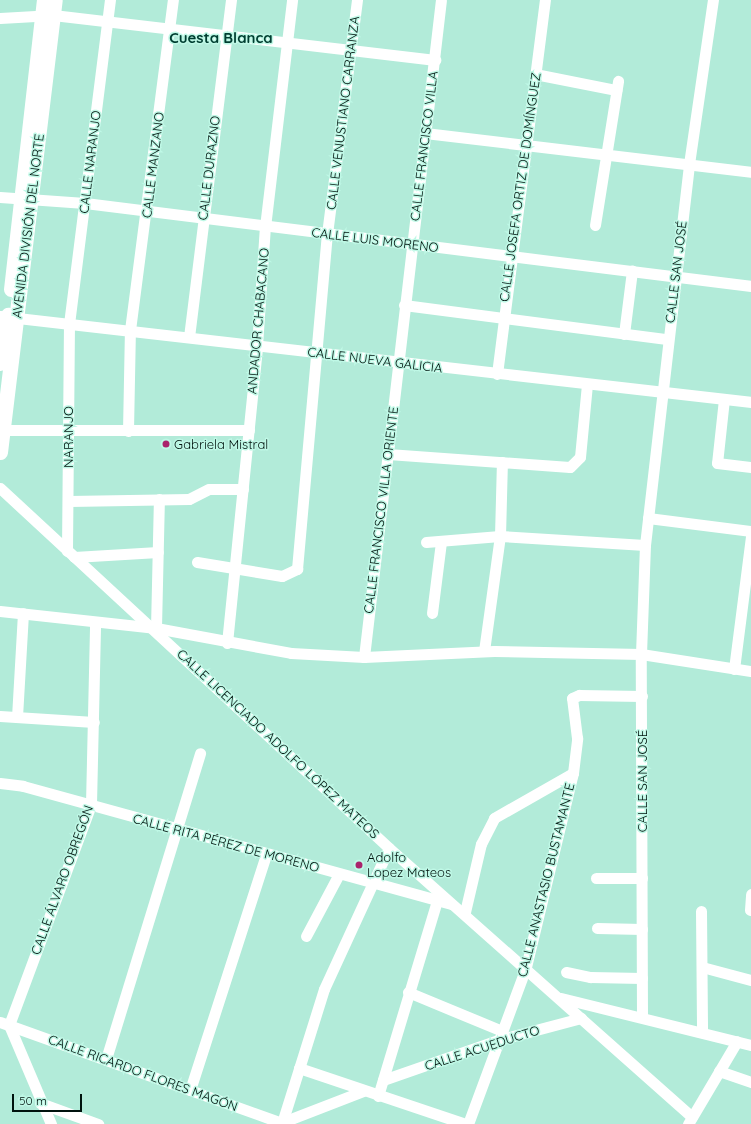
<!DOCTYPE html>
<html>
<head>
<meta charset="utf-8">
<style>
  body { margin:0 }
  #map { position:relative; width:751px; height:1124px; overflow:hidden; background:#b2ebd9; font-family:Quicksand,sans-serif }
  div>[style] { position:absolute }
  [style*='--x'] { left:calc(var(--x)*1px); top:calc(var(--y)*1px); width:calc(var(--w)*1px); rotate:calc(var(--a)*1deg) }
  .street>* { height:11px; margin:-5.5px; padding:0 5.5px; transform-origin:5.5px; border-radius:5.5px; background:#fff }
  .secondary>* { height:15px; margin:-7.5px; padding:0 7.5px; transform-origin:7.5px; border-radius:7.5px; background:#fff }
  .dots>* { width:11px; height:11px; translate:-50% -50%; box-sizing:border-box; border:2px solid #bff8e6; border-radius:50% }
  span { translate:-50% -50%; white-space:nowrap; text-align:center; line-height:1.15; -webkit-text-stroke:3px #bff8e6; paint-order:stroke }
  .street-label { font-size:13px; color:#00130e }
  .poi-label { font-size:13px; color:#00130e }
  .left { translate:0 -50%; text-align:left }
  .quarter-label { font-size:15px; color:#003e31; font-weight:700 }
  .scale { position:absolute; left:12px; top:1094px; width:70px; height:18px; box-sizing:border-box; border:2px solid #00130e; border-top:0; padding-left:5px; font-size:12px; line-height:14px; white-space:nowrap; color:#00130e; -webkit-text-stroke:3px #bff8e6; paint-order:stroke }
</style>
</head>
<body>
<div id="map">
  <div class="street">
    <div style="--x:0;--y:18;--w:53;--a:-3.2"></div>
    <div style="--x:53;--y:15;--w:385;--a:6.7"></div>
    <div style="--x:535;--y:74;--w:83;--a:11.2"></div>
    <div style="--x:425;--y:133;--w:328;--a:6.8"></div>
    <div style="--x:0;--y:197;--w:85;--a:4"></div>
    <div style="--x:85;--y:203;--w:671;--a:7.1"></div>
    <div style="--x:595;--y:225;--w:146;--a:-80.9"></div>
    <div style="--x:404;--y:305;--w:265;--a:7.4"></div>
    <div style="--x:0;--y:316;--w:756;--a:6.53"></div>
    <div style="--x:624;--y:334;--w:64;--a:-82.8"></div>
    <div style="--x:189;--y:337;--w:340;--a:-82.9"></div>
    <div style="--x:497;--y:374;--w:377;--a:-82.7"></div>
    <div style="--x:724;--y:399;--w:64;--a:96.2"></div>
    <div style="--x:717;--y:463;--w:34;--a:7"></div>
    <div style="--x:4;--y:430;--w:245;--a:0"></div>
    <div style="--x:128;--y:431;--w:101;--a:-88.9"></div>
    <div style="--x:130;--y:330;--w:333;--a:-82.6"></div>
    <div style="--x:388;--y:454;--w:182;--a:4.1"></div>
    <div style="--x:570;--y:467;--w:14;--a:-45"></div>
    <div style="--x:580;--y:457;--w:73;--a:-84.5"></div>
    <div style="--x:0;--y:488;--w:530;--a:42.78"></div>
    <div style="--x:389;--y:848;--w:405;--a:41.6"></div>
    <div style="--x:69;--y:501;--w:120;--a:-1"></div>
    <div style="--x:189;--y:499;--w:22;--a:-27"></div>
    <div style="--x:209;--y:489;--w:34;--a:0"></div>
    <div style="--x:648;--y:518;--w:104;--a:7.2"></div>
    <div style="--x:426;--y:542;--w:74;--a:-4.6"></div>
    <div style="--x:500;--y:536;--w:145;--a:3.6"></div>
    <div style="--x:67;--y:551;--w:227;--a:-89.5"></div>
    <div style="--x:69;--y:324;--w:327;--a:-82.8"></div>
    <div style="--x:74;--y:557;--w:84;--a:-3.4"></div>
    <div style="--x:197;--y:562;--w:86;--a:9.4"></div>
    <div style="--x:282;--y:576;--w:17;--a:-25"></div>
    <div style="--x:297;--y:569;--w:336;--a:-84.9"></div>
    <div style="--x:327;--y:234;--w:236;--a:-82.7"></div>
    <div style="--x:0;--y:611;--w:157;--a:6.2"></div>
    <div style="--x:156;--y:628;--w:137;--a:10.5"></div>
    <div style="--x:291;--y:653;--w:73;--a:3.1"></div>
    <div style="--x:364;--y:657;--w:130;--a:-2.6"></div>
    <div style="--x:494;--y:651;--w:147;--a:1.2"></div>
    <div style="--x:641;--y:654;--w:111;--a:8.8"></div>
    <div style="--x:432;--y:613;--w:72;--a:-82.8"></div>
    <div style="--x:156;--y:628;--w:129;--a:-88.7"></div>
    <div style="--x:227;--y:643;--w:299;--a:-84.2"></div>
    <div style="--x:257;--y:346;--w:119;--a:-86.2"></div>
    <div style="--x:265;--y:227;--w:229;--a:-83.2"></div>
    <div style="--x:484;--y:651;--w:116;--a:-82.1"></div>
    <div style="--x:500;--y:536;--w:74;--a:-88.5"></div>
    <div style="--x:364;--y:657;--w:661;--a:-83.32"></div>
    <div style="--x:734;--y:669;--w:134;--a:-82.7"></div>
    <div style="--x:0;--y:716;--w:94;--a:3.7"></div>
    <div style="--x:17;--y:717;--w:104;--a:-86.7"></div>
    <div style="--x:0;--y:783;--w:23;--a:7"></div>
    <div style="--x:23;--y:786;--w:444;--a:15.4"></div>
    <div style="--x:596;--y:878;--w:46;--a:0"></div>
    <div style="--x:750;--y:910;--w:16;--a:-86"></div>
    <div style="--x:701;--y:911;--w:121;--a:89.5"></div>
    <div style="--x:465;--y:912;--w:70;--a:-76.8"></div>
    <div style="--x:481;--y:844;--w:29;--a:-63"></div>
    <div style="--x:494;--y:818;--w:91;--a:-29.7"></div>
    <div style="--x:597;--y:928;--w:45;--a:1.3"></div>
    <div style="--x:306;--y:936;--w:70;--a:-62"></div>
    <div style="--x:702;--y:967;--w:51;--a:14.9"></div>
    <div style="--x:566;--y:972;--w:25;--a:12"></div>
    <div style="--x:590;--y:977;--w:52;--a:1.1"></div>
    <div style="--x:408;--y:992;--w:102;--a:22.5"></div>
    <div style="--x:561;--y:998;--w:196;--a:13.9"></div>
    <div style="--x:642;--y:1017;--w:363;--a:-90.2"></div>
    <div style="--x:641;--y:654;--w:109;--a:-87.9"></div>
    <div style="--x:645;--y:545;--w:384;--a:-83.4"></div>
    <div style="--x:689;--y:164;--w:166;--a:-81.7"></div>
    <div style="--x:0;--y:1022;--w:303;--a:19.7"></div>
    <div style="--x:106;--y:1059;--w:320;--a:-72.9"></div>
    <div style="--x:299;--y:1068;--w:175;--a:18.6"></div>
    <div style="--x:719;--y:1071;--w:34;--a:19"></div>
    <div style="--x:383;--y:1080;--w:122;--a:-19.2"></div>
    <div style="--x:498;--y:1040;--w:86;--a:-14.8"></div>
    <div style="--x:190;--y:1090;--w:248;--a:-72.1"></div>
    <div style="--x:378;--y:1096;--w:205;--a:-73.2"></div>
    <div style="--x:40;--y:1103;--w:62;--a:19.9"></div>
    <div style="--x:282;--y:1123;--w:140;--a:-72.6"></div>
    <div style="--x:324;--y:989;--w:155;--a:-65.3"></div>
    <div style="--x:51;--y:1124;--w:108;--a:-113"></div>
    <div style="--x:9;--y:1025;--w:236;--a:-69.6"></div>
    <div style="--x:91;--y:804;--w:181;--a:-88.7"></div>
    <div style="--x:278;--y:1124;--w:91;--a:-21.2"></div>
    <div style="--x:468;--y:1124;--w:167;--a:-69.7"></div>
    <div style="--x:526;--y:967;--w:200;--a:-76.4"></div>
    <div style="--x:573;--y:773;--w:35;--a:-83"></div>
    <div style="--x:577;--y:738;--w:40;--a:-97.1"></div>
    <div style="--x:572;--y:698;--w:8;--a:-23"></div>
    <div style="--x:579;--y:695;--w:63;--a:0.9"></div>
    <div style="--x:688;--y:1124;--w:96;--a:-59.4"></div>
  </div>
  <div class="secondary">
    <div style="--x:11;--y:289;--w:291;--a:-83.5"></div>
    <div style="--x:0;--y:363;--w:49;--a:-80.5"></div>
    <div style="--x:0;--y:452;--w:455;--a:-83.1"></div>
  </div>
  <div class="dots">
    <div style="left:166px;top:444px;background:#aa236b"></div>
    <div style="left:359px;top:865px;background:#aa236b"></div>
  </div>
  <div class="street-label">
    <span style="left:343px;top:113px;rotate:-83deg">CALLE VENUSTIANO CARRANZA</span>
    <span style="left:424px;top:146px;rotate:-83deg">CALLE FRANCISCO VILLA</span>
    <span style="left:90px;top:162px;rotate:-83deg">CALLE NARANJO</span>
    <span style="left:153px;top:165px;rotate:-83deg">CALLE MANZANO</span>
    <span style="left:209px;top:168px;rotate:-83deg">CALLE DURAZNO</span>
    <span style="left:520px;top:187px;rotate:-82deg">CALLE JOSEFA ORTIZ DE DOMÍNGUEZ</span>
    <span style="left:28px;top:226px;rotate:-83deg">AVENIDA DIVISIÓN DEL NORTE</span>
    <span style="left:375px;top:240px;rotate:7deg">CALLE LUIS MORENO</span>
    <span style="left:676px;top:272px;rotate:-83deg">CALLE SAN JOSÉ</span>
    <span style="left:258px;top:321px;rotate:-85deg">ANDADOR CHABACANO</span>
    <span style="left:375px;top:360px;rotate:7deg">CALLE NUEVA GALICIA</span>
    <span style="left:68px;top:437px;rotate:-90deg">NARANJO</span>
    <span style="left:381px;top:510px;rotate:-83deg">CALLE FRANCISCO VILLA ORIENTE</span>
    <span style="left:278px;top:744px;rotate:43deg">CALLE LICENCIADO ADOLFO LÓPEZ MATEOS</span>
    <span style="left:642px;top:781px;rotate:-90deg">CALLE SAN JOSÉ</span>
    <span style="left:226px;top:843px;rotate:15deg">CALLE RITA PÉREZ DE MORENO</span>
    <span style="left:62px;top:880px;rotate:-70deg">CALLE ÁLVARO OBREGÓN</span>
    <span style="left:546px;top:880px;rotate:-76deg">CALLE ANASTASIO BUSTAMANTE</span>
    <span style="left:482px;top:1048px;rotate:-18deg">CALLE ACUEDUCTO</span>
    <span style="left:143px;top:1073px;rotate:20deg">CALLE RICARDO FLORES MAGÓN</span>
  </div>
  <div class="poi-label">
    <span class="left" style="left:174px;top:444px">Gabriela Mistral</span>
    <span class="left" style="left:367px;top:865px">Adolfo<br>Lopez Mateos</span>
  </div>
  <div class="quarter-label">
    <span style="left:221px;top:38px">Cuesta Blanca</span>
  </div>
  <div class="scale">50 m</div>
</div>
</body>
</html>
